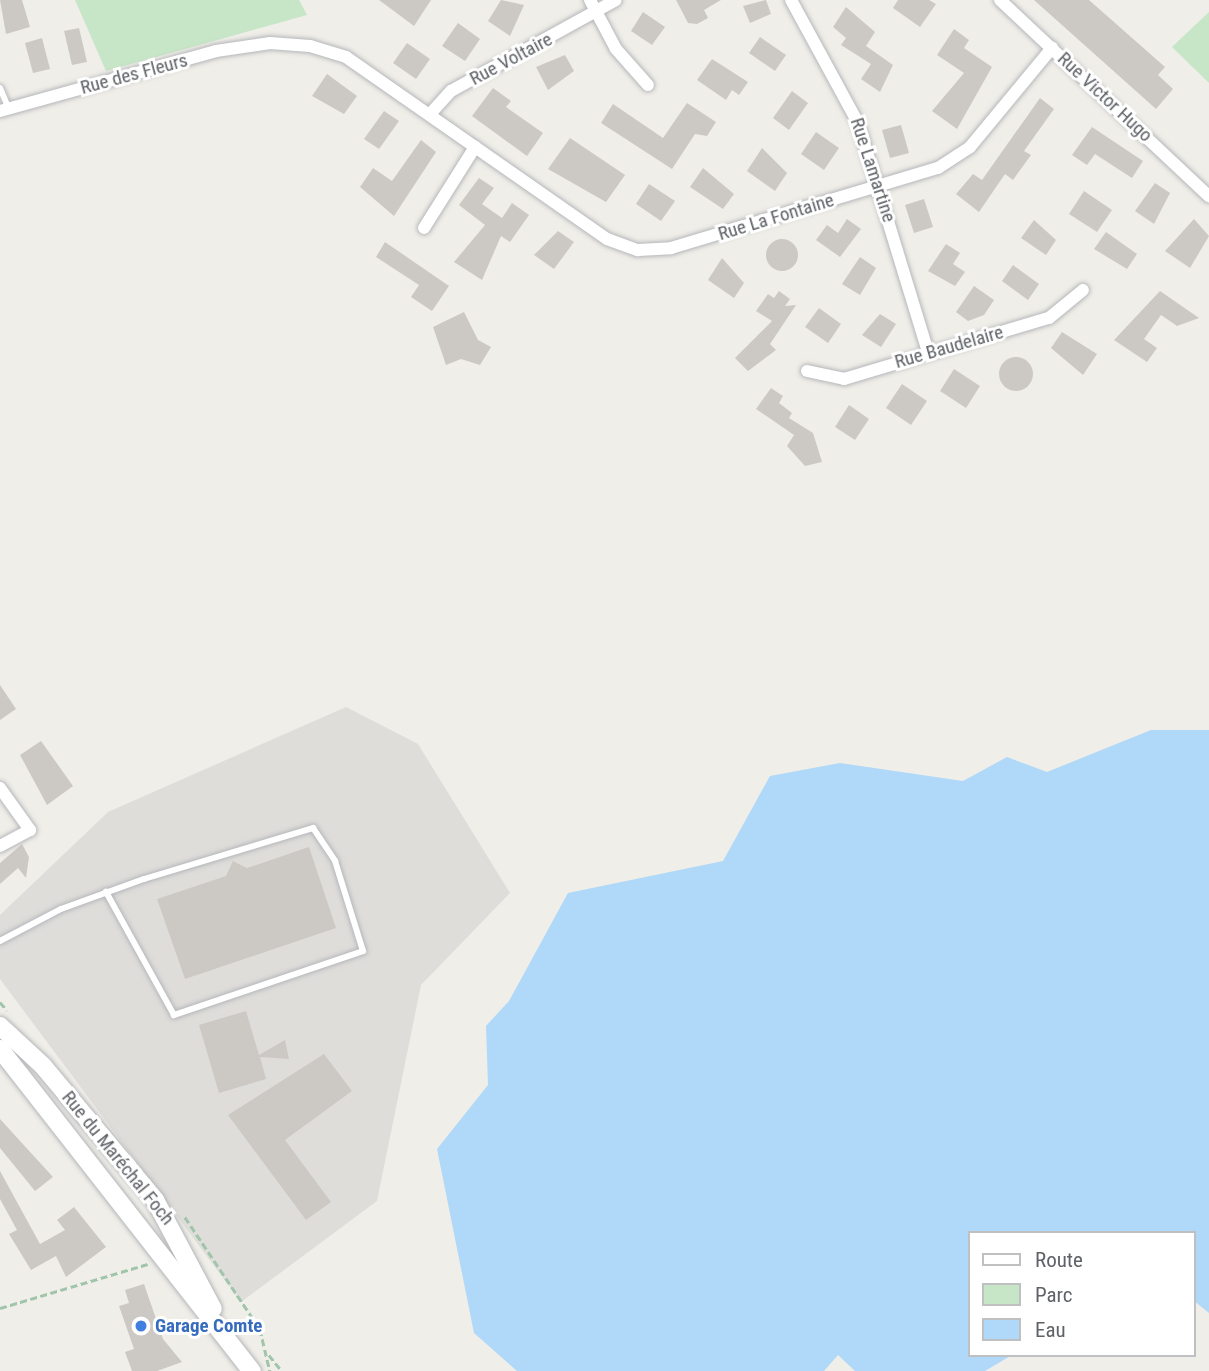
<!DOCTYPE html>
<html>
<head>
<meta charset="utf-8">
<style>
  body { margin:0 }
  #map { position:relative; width:1209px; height:1371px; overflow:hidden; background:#f0eee8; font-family:"Roboto Condensed",sans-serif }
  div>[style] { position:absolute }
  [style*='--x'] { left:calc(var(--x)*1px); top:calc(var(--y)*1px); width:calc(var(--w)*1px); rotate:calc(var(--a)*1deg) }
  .industrial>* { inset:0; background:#dfddda }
  .green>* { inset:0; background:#c7e5c7 }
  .water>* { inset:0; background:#b0d8f8 }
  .building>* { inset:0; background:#ccc9c4 }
  .round { border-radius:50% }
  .path>* { height:2.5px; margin-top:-1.25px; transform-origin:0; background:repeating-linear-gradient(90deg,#a0c5ab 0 7px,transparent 0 10.5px) }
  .roads { filter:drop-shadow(0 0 2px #b5b7bb) drop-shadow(0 0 2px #b5b7bb) }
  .lane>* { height:6px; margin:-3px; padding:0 3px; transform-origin:3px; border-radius:3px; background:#fff }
  .street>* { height:12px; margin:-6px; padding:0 6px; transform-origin:6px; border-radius:6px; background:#fff }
  .secondary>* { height:18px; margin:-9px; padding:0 9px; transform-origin:9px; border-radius:9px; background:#fff }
  .dots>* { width:19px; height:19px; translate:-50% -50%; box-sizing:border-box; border:4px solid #fff; border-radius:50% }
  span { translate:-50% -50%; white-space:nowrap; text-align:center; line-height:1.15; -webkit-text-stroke:6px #fff; paint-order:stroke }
  .street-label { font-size:19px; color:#5f6267 }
  .shop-label { font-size:19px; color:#366cbe; font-weight:700 }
  .left { translate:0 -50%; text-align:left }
  .legend { position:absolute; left:968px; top:1231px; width:228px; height:126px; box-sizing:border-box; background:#fff; border:2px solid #bfc0c2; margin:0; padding:9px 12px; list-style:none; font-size:21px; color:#5f6267 }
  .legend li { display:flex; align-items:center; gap:14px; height:35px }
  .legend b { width:35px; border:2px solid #bfc0c2 }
</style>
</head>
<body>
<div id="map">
  <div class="industrial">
    <div style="clip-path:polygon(346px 707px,418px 744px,510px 893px,421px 985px,377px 1201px,241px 1302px,0 979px,0 915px,108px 812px)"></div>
  </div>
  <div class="green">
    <div style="clip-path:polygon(75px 0,299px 0,307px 15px,106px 71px)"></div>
    <div style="clip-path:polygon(1209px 12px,1209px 83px,1172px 47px)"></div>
  </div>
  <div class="water">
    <div style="clip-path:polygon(1151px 730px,1209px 730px,1209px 1313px,1193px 1300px,1193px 1233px,969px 1233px,969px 1355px,1012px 1355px,985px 1371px,855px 1371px,838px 1355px,824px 1371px,517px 1371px,474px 1333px,437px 1149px,488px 1085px,486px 1026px,509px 1001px,568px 893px,723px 861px,770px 776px,840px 763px,963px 781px,1007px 757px,1047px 772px)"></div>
  </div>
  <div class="building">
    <div style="clip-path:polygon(0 0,22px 0,30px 27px,6px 34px)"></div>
    <div style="clip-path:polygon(379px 0,431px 0,414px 26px)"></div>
    <div style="clip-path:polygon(501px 0,524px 5px,510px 36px,488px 21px)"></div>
    <div style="clip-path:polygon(676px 0,721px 0,704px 10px,708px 18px,697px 24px,688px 23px)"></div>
    <div style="clip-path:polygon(766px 0,771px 14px,750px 23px,743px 6px)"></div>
    <div style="clip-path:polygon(898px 0,929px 0,936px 4px,920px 27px,893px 8px)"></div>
    <div style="clip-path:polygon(1034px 0,1089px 0,1165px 67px,1158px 75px,1173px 89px,1156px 109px)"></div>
    <div style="clip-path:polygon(846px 7px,875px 32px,866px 46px,893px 65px,880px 92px,861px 79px,871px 64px,841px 45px,846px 38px,833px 27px)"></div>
    <div style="clip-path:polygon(643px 12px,665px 27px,652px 45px,631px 31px)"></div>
    <div style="clip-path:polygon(458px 23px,480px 39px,465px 61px,442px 46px)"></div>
    <div style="clip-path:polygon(79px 28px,87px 62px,72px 65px,64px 31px)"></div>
    <div style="clip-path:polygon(954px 29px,969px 40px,964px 48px,992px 67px,957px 129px,932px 111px,964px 73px,937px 55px)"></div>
    <div style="clip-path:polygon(760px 37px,786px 55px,775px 71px,749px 53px)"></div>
    <div style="clip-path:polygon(42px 38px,50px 69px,33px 73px,25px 43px)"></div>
    <div style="clip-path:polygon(407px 43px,430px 59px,416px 79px,393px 63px)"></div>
    <div style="clip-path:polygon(565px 55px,574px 71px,548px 90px,536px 67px)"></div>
    <div style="clip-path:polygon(712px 59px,748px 82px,739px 95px,732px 90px,726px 100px,697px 80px)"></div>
    <div style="clip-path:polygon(327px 74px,357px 96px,344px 114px,312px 96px)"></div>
    <div style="clip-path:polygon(493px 88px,511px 101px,506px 107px,543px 133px,527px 156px,472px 116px)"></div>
    <div style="clip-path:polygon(792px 91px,808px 103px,789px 130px,773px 118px)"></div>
    <div style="clip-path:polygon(1040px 98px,1054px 109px,1024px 151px,1031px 155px,1013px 180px,1005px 174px,979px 212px,956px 194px,973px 174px,982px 180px)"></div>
    <div style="clip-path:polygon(687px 103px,716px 122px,707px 136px,695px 134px,672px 169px,601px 123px,613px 104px,663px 138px)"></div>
    <div style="clip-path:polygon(384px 111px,399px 121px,379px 149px,364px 139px)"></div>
    <div style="clip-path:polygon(901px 125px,909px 153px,890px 158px,882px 130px)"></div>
    <div style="clip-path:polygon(1092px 127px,1143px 161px,1132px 178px,1095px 154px,1087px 165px,1072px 155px)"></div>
    <div style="clip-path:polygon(816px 132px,839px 148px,824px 170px,801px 154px)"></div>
    <div style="clip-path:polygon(570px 138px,625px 175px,606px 202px,548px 169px)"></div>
    <div style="clip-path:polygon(421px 140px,436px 152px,394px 216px,360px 187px,373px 168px,392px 181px)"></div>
    <div style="clip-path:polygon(762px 148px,787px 173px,775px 191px,747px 171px)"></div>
    <div style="clip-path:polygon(703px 168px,734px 194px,723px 209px,690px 187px)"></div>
    <div style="clip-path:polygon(479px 178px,494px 188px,482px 204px,502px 218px,512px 203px,529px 215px,510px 242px,501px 236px,482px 280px,454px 262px,485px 225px,459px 205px)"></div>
    <div style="clip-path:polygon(1155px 183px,1170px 193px,1154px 224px,1135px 211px)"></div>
    <div style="clip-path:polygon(649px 184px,675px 201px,661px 221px,636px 204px)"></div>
    <div style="clip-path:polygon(1084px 191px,1112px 210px,1097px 232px,1069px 214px)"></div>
    <div style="clip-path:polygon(924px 199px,933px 227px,914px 233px,905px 205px)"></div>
    <div style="clip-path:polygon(847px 219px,861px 229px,840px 257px,816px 240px,827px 225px,838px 233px)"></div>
    <div style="clip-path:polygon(1194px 219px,1209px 236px,1190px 268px,1165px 251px)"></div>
    <div style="clip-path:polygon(1034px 220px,1056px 240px,1046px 255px,1021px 238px)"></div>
    <div style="clip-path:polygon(558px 231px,574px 242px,554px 269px,534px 255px)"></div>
    <div style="clip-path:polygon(1106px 232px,1137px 254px,1127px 269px,1094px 249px)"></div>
    <div class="round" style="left:766px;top:239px;width:32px;height:32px"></div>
    <div style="clip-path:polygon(385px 242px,449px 286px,432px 311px,411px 297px,419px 285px,376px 257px)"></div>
    <div style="clip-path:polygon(946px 244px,960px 253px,953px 264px,965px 272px,955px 286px,928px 271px)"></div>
    <div style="clip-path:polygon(860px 257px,876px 268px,860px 295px,842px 284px)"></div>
    <div style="clip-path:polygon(722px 258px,744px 283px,734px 298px,708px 280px)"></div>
    <div style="clip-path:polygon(1013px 265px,1039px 284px,1028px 300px,1002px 281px)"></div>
    <div style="clip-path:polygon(974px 286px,994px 300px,984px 315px,968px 321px,956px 312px)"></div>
    <div style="clip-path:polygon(779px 291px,790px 299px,785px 306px,796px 305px,770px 344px,776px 350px,748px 371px,735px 358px,772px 321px,756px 311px,768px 294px,774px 298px)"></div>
    <div style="clip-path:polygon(1160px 291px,1199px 318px,1177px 326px,1161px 315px,1144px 339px,1157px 348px,1147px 362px,1114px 340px)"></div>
    <div style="clip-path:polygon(819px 308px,841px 324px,828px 343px,805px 327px)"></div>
    <div style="clip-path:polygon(464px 312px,478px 340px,491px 347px,480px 365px,461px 359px,446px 365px,433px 327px)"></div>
    <div style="clip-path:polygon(880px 314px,896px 324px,881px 347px,862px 335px)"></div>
    <div style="clip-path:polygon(1062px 332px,1097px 354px,1083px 375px,1051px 348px)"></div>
    <div class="round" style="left:999px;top:357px;width:34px;height:34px"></div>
    <div style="clip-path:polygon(954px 369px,980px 386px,966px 408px,940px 391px)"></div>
    <div style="clip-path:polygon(902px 384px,927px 401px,911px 425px,886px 408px)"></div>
    <div style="clip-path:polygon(771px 388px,783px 396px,779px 403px,792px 413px,789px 418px,813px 433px,822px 462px,805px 466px,787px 446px,794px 435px,756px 409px)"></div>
    <div style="clip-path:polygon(849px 405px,869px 419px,855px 440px,835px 427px)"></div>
    <div style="clip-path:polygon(0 685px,16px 709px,0 720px)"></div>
    <div style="clip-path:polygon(41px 741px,73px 786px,47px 805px,20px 755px)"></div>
    <div style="clip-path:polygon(22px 844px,29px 857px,26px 878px,18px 868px,0 884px,0 863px)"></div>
    <div style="clip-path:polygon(309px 847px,336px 928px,185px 979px,157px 899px,226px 876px,233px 861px,247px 868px)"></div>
    <div style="clip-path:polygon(246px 1011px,259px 1055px,285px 1040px,289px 1059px,260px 1057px,266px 1079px,219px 1093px,199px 1025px)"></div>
    <div style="clip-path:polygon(324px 1054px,352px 1091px,285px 1140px,331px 1202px,306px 1220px,228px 1115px)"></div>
    <div style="clip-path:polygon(0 1119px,53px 1177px,35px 1191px,0 1148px)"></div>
    <div style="clip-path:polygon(0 1171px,40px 1244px,65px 1230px,57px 1220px,74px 1207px,106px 1247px,66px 1277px,56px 1256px,31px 1270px,9px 1234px,17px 1230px,0 1199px)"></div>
    <div style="clip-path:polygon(144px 1284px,163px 1339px,182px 1362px,157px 1371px,132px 1371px,125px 1352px,134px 1349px,119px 1306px,129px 1303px,125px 1290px)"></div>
  </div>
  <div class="path">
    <div style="--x:0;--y:1002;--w:11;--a:49"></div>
    <div style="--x:185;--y:1217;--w:135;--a:56.2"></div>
    <div style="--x:260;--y:1329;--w:43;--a:76.6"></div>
    <div style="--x:0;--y:1308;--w:154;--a:-16.6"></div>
    <div style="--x:269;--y:1355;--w:21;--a:51"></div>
  </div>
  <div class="roads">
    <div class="lane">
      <div style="--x:0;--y:88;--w:23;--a:67"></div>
      <div style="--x:0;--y:941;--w:69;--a:-27.7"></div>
      <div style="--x:61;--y:909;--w:88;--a:-19.9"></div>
      <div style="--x:144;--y:879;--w:177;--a:-16.8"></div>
      <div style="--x:313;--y:828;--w:40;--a:56"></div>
      <div style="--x:335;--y:861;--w:94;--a:72.7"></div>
      <div style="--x:363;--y:951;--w:200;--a:161.3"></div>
      <div style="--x:174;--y:1015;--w:141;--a:-118.9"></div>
    </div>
    <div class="street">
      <div style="--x:590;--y:0;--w:55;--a:62"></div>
      <div style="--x:616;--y:49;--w:48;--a:48.4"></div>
      <div style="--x:791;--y:0;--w:140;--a:61.4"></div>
      <div style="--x:858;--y:123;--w:239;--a:73"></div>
      <div style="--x:1000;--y:0;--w:287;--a:43.2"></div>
      <div style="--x:0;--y:111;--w:224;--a:-15.5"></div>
      <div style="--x:216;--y:51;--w:55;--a:-8.4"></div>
      <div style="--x:270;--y:43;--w:40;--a:4.3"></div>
      <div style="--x:310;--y:46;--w:38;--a:17"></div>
      <div style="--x:346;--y:57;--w:318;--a:34.9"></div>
      <div style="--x:607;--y:239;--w:33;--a:20"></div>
      <div style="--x:638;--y:250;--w:33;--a:-3"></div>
      <div style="--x:671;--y:248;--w:279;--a:-16.7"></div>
      <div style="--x:938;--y:168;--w:38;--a:-33"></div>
      <div style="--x:970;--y:147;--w:129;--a:-50.4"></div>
      <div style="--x:431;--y:113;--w:30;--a:-48"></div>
      <div style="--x:451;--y:91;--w:188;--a:-28.9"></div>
      <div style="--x:424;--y:228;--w:96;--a:-57.8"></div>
      <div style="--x:807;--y:371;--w:38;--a:12"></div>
      <div style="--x:844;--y:379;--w:214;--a:-16.6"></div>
      <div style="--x:1049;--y:318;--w:44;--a:-39.5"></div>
      <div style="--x:0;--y:788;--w:52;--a:54.5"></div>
      <div style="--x:30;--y:830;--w:34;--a:152"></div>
    </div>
    <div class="secondary">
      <div style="--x:0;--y:1026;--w:59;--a:42.9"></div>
      <div style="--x:43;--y:1066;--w:175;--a:50.1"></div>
      <div style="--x:155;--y:1200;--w:123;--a:62"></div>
      <div style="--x:0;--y:1049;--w:409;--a:52"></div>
    </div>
  </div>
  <div class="dots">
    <div style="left:141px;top:1326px;background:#3f7fe0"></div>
  </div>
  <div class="street-label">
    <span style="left:511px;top:59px;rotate:-28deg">Rue Voltaire</span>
    <span style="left:134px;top:74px;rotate:-15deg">Rue des Fleurs</span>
    <span style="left:1105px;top:97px;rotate:43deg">Rue Victor Hugo</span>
    <span style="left:873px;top:170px;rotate:72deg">Rue Lamartine</span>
    <span style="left:776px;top:217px;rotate:-17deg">Rue La Fontaine</span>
    <span style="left:949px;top:347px;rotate:-16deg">Rue Baudelaire</span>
    <span style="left:118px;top:1158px;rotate:51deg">Rue du Maréchal Foch</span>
  </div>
  <div class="shop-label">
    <span class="left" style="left:155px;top:1326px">Garage Comte</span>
  </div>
  <ul class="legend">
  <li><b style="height:9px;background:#fff"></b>Route</li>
  <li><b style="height:19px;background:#c7e5c7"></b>Parc</li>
  <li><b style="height:19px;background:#b0d8f8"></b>Eau</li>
  </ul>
</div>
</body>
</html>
